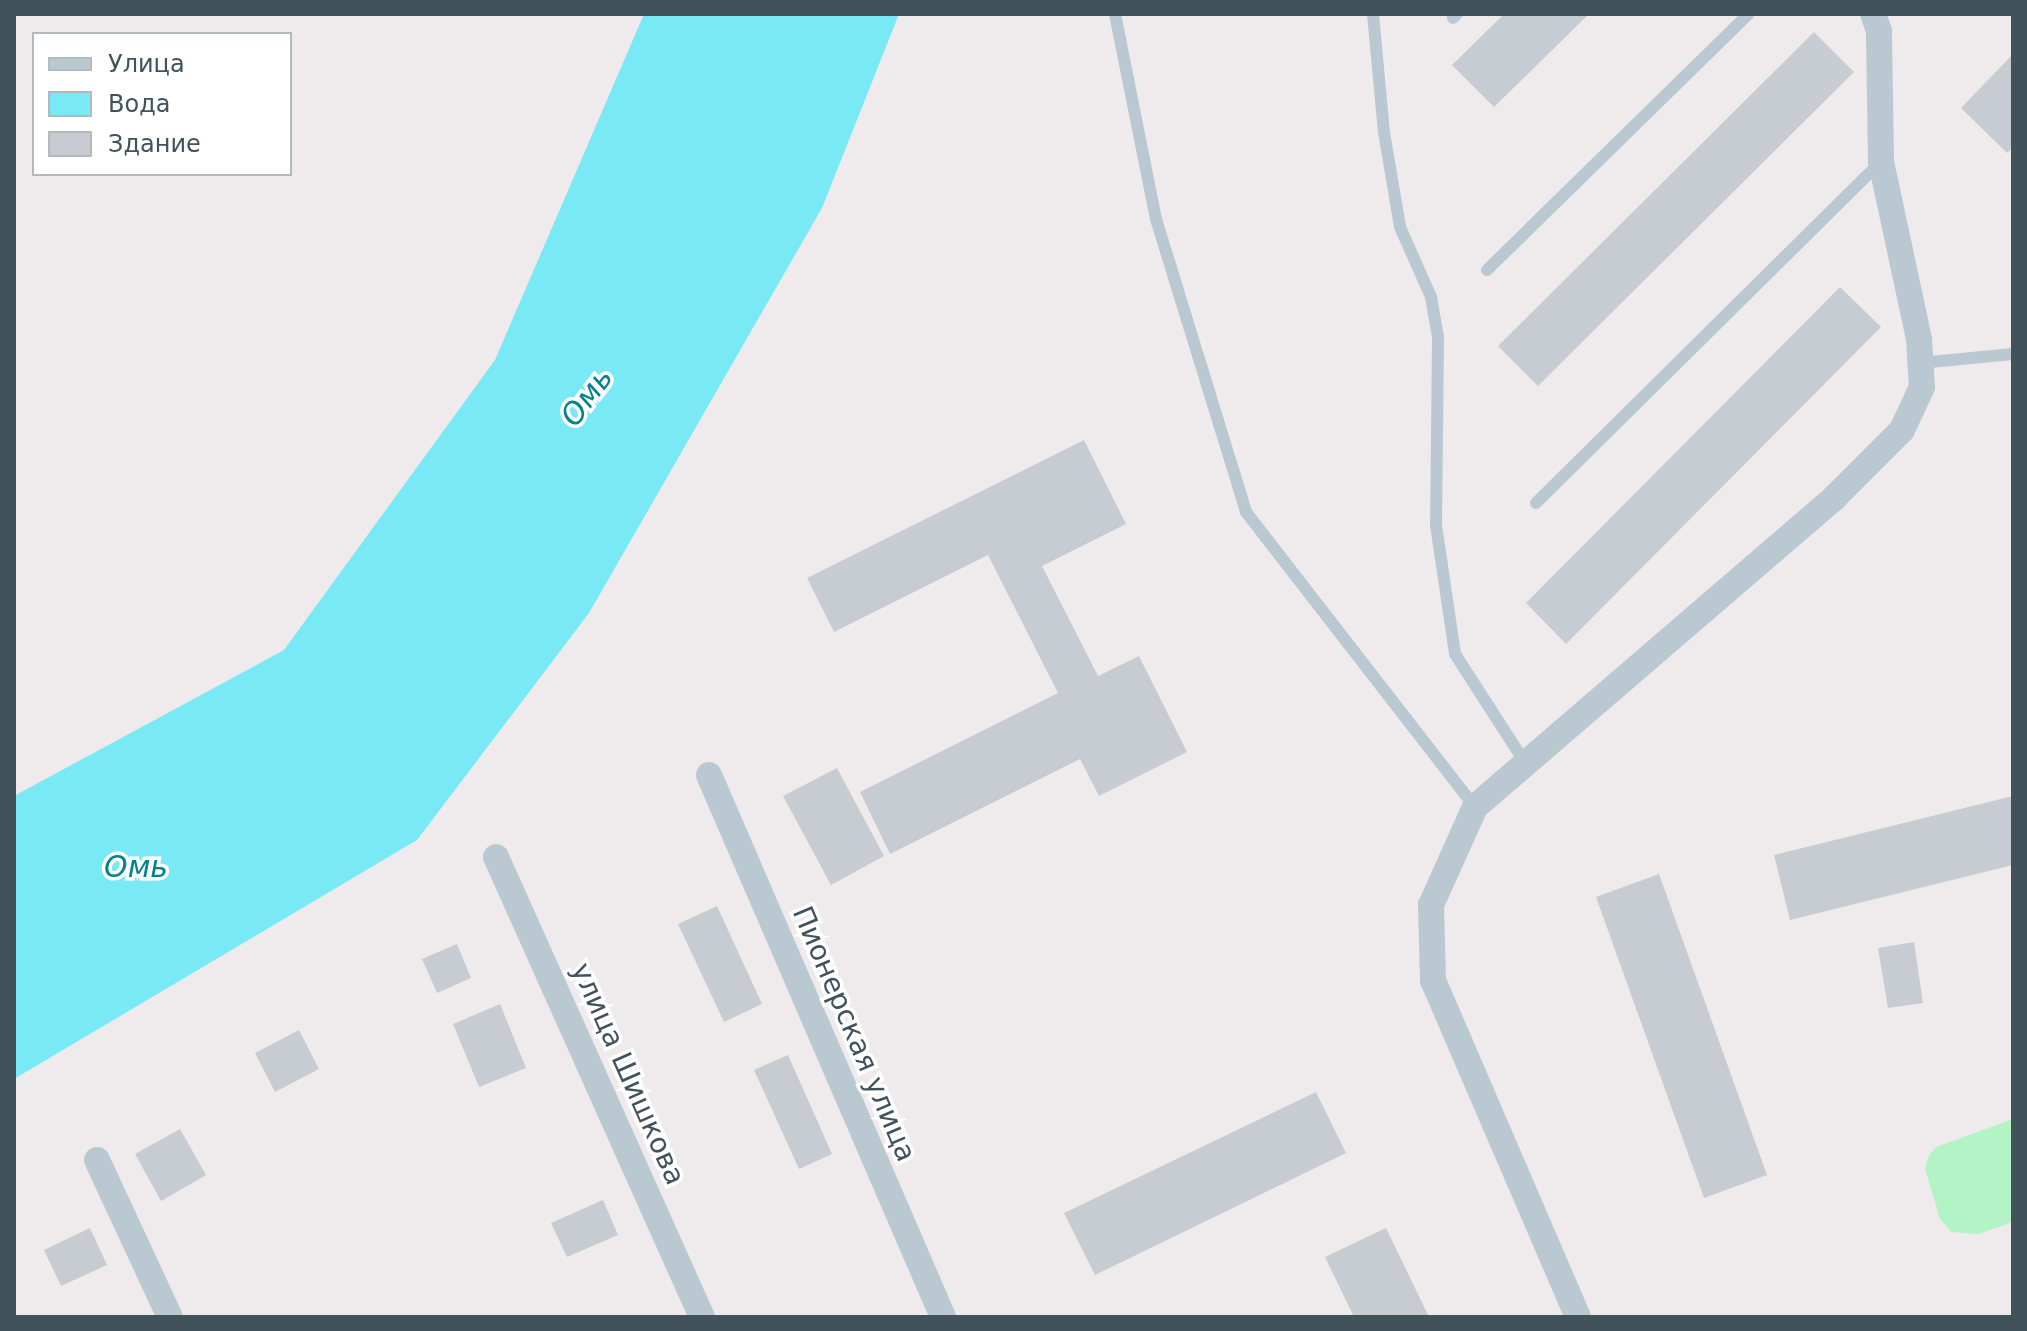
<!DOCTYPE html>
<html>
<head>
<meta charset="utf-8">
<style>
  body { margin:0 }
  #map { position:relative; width:2027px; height:1331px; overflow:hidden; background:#efebec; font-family:"DejaVu Sans",sans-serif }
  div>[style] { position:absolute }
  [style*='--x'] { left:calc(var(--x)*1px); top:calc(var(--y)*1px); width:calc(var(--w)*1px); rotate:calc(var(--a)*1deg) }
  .green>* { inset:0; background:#b2f4c5 }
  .water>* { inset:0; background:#7ae9f6 }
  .building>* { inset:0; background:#c7ccd2 }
  .lane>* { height:12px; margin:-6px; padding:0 6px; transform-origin:6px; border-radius:6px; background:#bac9d1 }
  .street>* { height:26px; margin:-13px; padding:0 13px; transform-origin:13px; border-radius:13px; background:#bac9d1 }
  span { translate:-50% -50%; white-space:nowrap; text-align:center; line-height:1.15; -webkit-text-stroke:7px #fff; paint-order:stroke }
  .street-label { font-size:28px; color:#42525b }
  .water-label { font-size:30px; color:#038290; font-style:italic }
  .frame { position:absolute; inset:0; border:16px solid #42525b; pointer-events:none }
  .legend { position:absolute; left:32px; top:32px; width:260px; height:144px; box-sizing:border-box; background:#fff; border:2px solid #b3babd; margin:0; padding:10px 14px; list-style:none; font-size:24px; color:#42525b }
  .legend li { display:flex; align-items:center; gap:16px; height:40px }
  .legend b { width:40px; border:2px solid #b3babd }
</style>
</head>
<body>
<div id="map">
  <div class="green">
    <div style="clip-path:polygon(2013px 1119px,2013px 1222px,1978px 1234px,1951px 1232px,1940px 1219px,1925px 1169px,1929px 1155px,1936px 1147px)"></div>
  </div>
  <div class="water">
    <div style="clip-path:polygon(644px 14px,899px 14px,822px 208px,589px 613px,417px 840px,14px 1079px,14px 796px,284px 650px,495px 360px)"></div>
  </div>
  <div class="building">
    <div style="clip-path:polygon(1504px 14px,1589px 14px,1494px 107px,1452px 65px)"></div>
    <div style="clip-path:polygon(1814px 32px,1854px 72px,1538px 386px,1498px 346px)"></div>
    <div style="clip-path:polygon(2013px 54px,2013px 147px,2007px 153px,1961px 108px)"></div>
    <div style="clip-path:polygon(1840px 287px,1881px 327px,1566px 644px,1526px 603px)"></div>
    <div style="clip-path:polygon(1084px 440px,1126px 524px,1042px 566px,1098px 676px,1139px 656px,1187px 752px,1099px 796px,1080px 759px,890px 854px,860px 792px,1058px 693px,988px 555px,834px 632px,807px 578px)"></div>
    <div style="clip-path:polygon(837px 768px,884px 856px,831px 885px,783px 796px)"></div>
    <div style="clip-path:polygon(2013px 796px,2013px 865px,1790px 920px,1774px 855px)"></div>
    <div style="clip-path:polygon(1659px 874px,1767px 1175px,1704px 1198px,1596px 897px)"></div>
    <div style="clip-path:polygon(717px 906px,762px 1004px,724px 1022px,678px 924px)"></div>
    <div style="clip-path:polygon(1914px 942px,1923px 1003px,1888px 1008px,1878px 948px)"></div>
    <div style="clip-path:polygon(457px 944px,471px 978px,437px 993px,422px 959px)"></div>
    <div style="clip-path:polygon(500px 1004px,526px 1068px,479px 1087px,453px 1024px)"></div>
    <div style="clip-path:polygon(299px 1030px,319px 1069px,275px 1092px,255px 1053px)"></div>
    <div style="clip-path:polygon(788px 1055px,832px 1154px,799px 1169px,754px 1070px)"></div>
    <div style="clip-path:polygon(1316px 1092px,1346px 1153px,1095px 1275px,1064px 1213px)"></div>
    <div style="clip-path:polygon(180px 1129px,206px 1175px,161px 1201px,135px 1154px)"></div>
    <div style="clip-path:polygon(603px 1200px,618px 1235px,567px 1257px,551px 1223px)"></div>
    <div style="clip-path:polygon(90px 1228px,107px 1265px,61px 1286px,44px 1250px)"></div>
    <div style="clip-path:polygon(1386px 1228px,1429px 1317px,1354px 1317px,1325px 1257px)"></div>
  </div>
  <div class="lane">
    <div style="--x:1115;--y:14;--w:209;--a:78.7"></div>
    <div style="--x:1156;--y:219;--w:307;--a:72.9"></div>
    <div style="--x:1246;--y:512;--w:373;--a:52.2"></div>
    <div style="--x:1373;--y:14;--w:119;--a:84.7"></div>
    <div style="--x:1384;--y:132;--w:96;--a:80.4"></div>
    <div style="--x:1400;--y:227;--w:77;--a:66.1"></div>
    <div style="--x:1431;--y:297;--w:41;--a:80.1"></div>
    <div style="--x:1438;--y:337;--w:188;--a:90.6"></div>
    <div style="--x:1436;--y:525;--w:130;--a:81.6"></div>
    <div style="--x:1455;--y:654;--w:127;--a:57.2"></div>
    <div style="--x:1453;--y:18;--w:6;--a:-45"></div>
    <div style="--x:1487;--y:270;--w:366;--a:-44.4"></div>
    <div style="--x:1920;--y:363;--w:93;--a:-5.5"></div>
    <div style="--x:1536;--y:503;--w:486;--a:-44.7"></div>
  </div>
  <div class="street">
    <div style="--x:709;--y:775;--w:590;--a:66.65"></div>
    <div style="--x:496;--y:857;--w:504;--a:65.88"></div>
    <div style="--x:97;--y:1160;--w:173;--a:65.1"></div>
    <div style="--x:1578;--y:1317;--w:366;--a:-113.3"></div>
    <div style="--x:1433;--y:981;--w:76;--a:-91.5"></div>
    <div style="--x:1431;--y:905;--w:107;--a:-65.8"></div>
    <div style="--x:1475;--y:807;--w:474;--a:-40.7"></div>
    <div style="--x:1834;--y:498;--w:96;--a:-45"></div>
    <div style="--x:1902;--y:430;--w:47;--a:-65.1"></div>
    <div style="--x:1922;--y:387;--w:48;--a:-93.6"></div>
    <div style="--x:1919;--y:339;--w:182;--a:-102.1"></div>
    <div style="--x:1881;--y:161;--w:130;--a:-90.9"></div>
    <div style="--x:1879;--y:31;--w:18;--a:-109"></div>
  </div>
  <div class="street-label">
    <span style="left:854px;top:1034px;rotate:67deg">Пионерская улица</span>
    <span style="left:628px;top:1074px;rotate:66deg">улица Шишкова</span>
  </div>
  <div class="water-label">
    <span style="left:587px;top:397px;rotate:-53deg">Омь</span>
    <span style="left:136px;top:867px">Омь</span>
  </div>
  <div class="frame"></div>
  <ul class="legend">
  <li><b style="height:10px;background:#bac9d1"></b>Улица</li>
  <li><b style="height:22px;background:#7ae9f6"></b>Вода</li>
  <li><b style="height:22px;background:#c7ccd2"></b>Здание</li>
  </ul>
</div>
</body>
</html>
